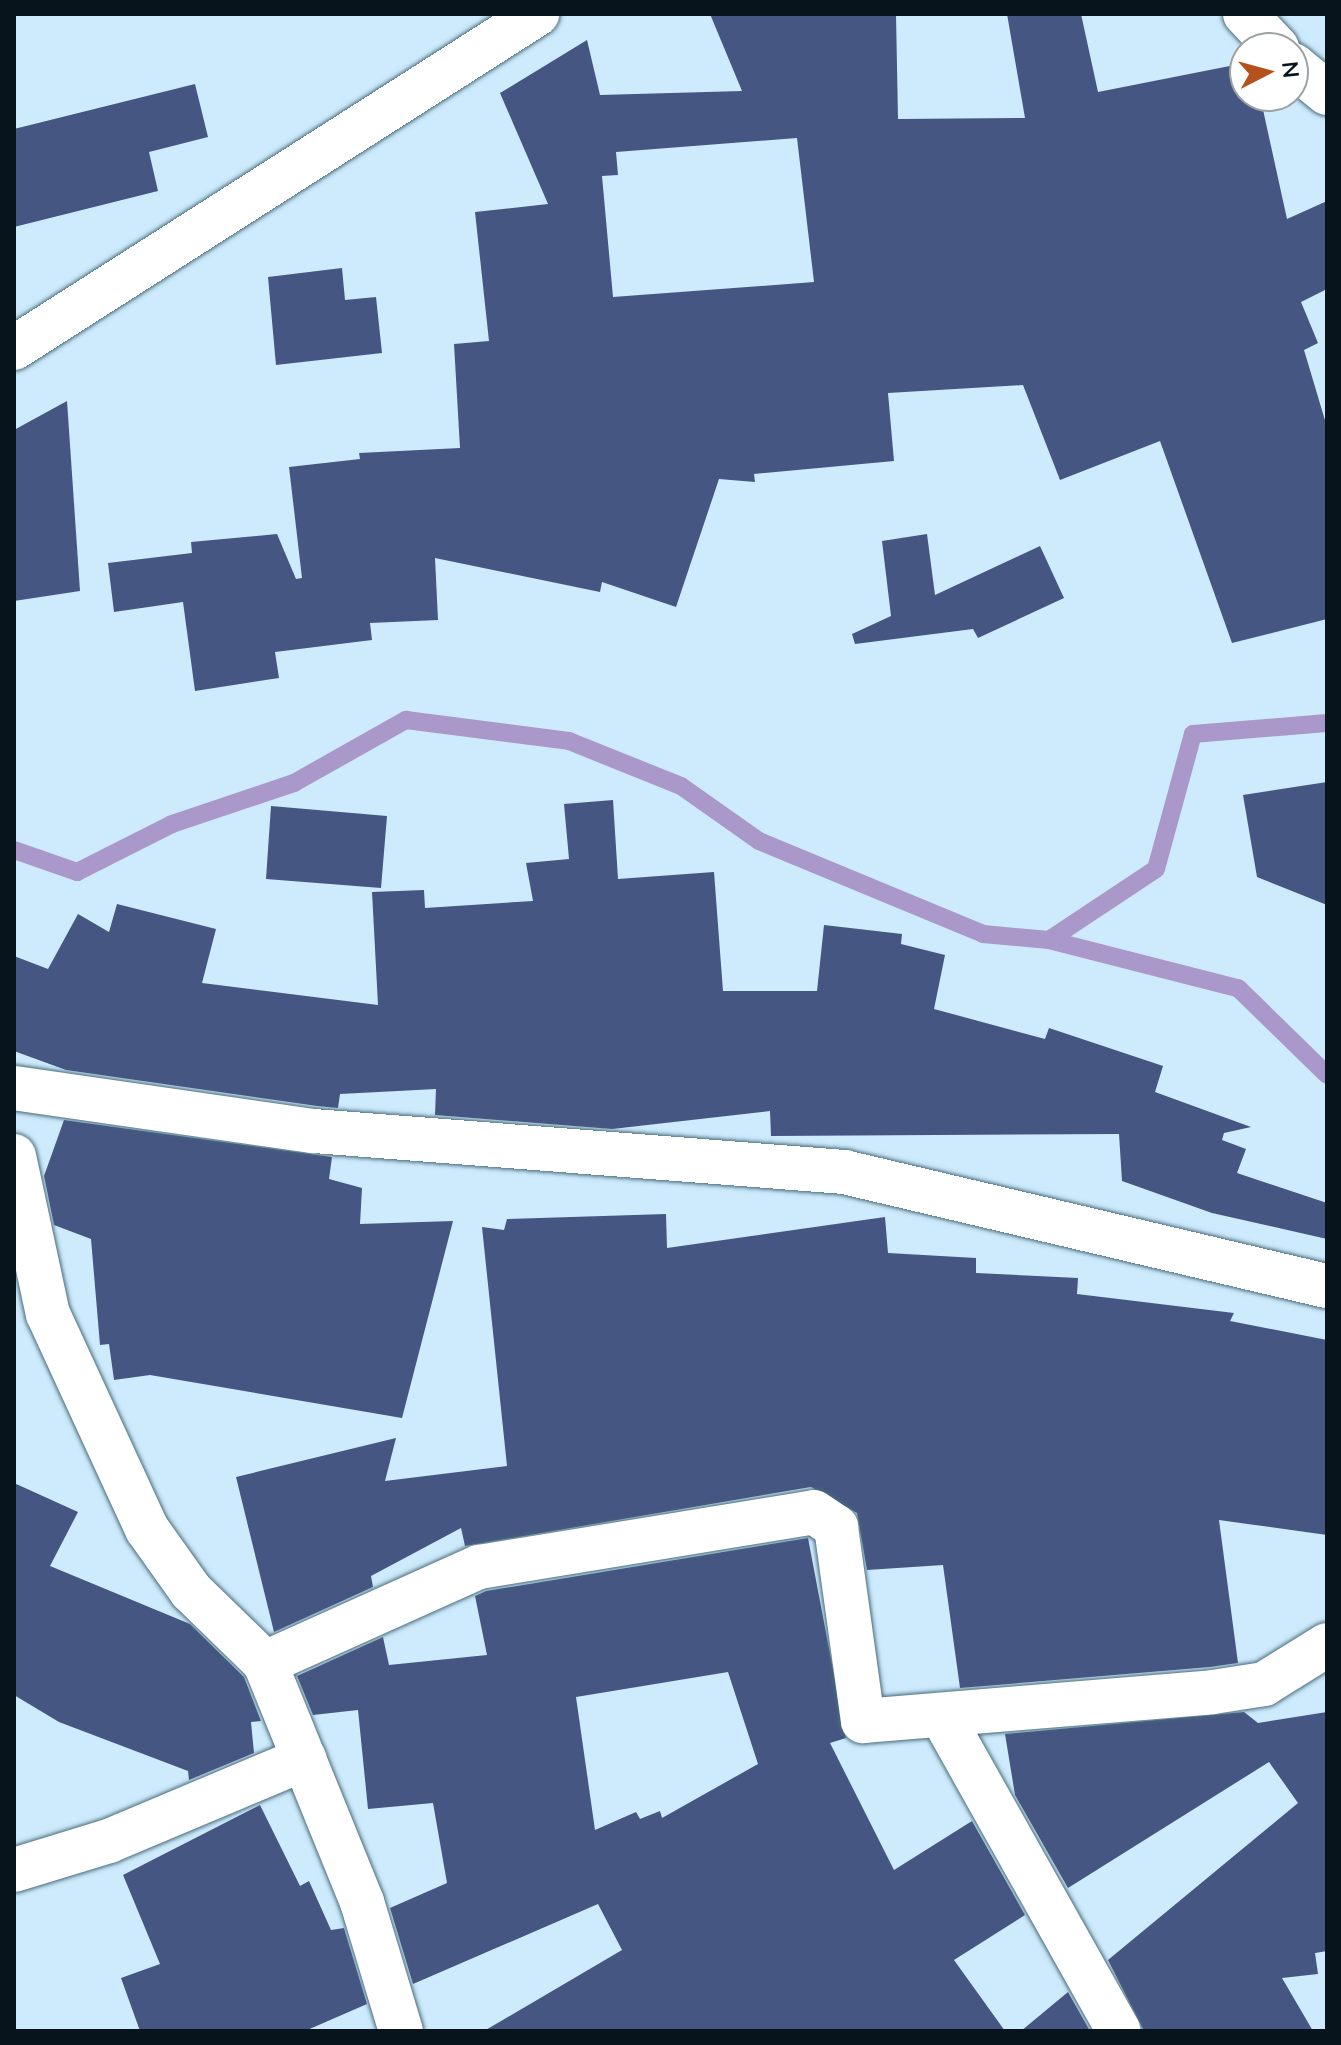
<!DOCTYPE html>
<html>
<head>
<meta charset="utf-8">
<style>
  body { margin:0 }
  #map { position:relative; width:1341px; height:2045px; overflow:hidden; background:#cdebfc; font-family:Mulish,sans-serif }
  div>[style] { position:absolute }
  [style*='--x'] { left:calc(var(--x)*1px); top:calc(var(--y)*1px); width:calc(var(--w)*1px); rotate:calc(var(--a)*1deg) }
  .stream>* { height:18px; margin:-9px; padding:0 9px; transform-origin:9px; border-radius:9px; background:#aa98cb }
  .building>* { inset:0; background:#455682 }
  .roads { filter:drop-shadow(0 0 2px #496b7d) drop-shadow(0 0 2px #496b7d) }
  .street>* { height:44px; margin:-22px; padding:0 22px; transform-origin:22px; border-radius:22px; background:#fff }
  .secondary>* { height:44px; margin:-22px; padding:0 22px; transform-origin:22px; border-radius:22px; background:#fff }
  span { translate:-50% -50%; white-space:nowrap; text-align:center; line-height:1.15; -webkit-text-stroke:8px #fff; paint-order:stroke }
  .frame { position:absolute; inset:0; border:16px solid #07141b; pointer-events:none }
  .north { position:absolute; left:1229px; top:32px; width:80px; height:80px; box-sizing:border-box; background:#fff; border:2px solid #9ca1a4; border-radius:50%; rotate:84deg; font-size:22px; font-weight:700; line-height:32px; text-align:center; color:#07141b }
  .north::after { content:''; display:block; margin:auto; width:28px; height:36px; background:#b5511c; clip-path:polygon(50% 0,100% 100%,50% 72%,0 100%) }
</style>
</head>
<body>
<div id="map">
  <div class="stream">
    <div style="--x:14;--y:850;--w:67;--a:19.2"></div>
    <div style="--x:77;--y:872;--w:106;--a:-26.8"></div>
    <div style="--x:172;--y:824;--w:129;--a:-18.6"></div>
    <div style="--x:294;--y:783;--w:129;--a:-29.4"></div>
    <div style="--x:406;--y:720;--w:164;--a:7.3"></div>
    <div style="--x:569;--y:741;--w:121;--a:21.9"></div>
    <div style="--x:681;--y:786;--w:95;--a:35.2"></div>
    <div style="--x:759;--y:841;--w:243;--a:22.5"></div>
    <div style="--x:983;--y:934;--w:66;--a:5.2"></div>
    <div style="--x:1049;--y:940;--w:195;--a:14.3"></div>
    <div style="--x:1238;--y:988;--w:124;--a:44.3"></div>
    <div style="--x:1049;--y:940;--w:128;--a:-33.6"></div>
    <div style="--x:1156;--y:869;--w:140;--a:-74.7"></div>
    <div style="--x:1193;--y:734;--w:134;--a:-4.7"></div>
  </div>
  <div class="building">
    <div style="clip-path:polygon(evenodd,710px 14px,896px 14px,898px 119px,1025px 118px,1007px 14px,1081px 14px,1098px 92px,1245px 63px,1245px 96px,1260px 96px,1287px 219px,1327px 201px,1327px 289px,1301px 302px,1318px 343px,1304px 350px,1327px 427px,1327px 619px,1232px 643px,1160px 441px,1060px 480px,1023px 385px,888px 393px,894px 461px,754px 474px,755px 482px,719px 479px,676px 607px,602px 582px,600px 592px,435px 558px,438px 620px,370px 623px,372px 640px,275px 652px,279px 678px,195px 691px,183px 602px,114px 612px,108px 563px,192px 553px,191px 542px,277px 534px,296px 579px,302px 578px,289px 467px,360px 459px,359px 453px,460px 448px,454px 344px,489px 341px,475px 212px,548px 204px,500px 93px,587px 40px,600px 95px,742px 91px,710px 14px,797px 138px,814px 282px,613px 297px,602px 176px,618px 175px,616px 152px,797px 138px)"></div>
    <div style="clip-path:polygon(195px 84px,208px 137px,149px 152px,158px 191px,14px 227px,14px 129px)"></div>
    <div style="clip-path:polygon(342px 268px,345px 300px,376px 297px,382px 353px,276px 365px,268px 277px)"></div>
    <div style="clip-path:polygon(67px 401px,80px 591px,14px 601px,14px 430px)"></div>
    <div style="clip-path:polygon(927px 534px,935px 595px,1040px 546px,1064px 598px,978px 638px,973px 629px,855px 644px,852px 634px,891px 616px,882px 541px)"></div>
    <div style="clip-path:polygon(1327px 782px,1327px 905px,1257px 877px,1243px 795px)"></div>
    <div style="clip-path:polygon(613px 800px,618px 879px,714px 872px,723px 991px,817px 991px,824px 925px,902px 934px,901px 944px,945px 955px,934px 1009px,1045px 1039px,1049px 1028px,1163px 1066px,1155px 1092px,1251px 1127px,1224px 1133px,1222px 1140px,1246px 1149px,1237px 1173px,1327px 1203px,1327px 1239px,1212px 1213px,1122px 1181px,1119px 1134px,771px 1136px,770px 1111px,612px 1129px,435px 1115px,436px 1089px,340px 1094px,338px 1108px,317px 1106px,66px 1070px,14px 1051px,14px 956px,48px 969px,78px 914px,109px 932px,117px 904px,216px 929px,202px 983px,378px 1005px,372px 892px,424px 890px,425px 908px,533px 901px,526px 863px,569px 859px,564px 804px)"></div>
    <div style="clip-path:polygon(271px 806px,387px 816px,381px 888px,266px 879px)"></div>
    <div style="clip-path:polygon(64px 1120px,332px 1157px,329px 1179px,362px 1188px,360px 1224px,453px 1221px,402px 1418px,150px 1375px,114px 1380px,109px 1344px,100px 1345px,91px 1239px,54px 1225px,44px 1176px)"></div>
    <div style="clip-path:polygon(666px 1214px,667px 1248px,885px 1217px,888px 1253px,976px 1258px,976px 1273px,1078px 1278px,1077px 1294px,1234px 1313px,1230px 1321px,1327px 1340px,1327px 1535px,1219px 1520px,1238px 1663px,1210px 1667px,960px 1688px,943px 1565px,867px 1570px,857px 1513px,811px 1487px,465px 1546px,461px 1528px,371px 1576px,373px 1587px,274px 1632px,236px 1477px,396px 1438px,385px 1481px,507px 1466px,482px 1227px,504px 1230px,507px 1219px)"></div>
    <div style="clip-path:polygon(14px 1483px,78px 1512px,50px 1566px,190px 1624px,244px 1677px,261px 1721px,251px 1722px,254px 1753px,189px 1780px,188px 1771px,59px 1722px,14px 1695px)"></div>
    <div style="clip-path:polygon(evenodd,808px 1538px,846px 1738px,830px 1743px,894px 1870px,972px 1821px,1025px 1915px,954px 1960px,1005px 2031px,484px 2031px,622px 1950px,598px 1904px,413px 1984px,390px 1908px,447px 1883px,433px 1803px,368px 1809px,358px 1710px,313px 1715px,297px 1676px,383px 1637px,389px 1665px,487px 1655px,475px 1596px,486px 1591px,808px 1538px,728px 1672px,758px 1764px,662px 1818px,660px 1811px,640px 1819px,636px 1812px,595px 1830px,576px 1697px,728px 1672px)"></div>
    <div style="clip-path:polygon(1244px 1712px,1258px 1723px,1327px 1712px,1327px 1951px,1315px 1953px,1318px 1974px,1282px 1978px,1313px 2031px,1144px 2031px,1108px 1960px,1298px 1803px,1269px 1762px,1068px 1888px,1015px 1795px,1005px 1734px)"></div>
    <div style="clip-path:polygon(260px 1805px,300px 1886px,309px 1881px,331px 1930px,344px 1928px,367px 2004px,305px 2031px,140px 2031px,121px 1978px,160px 1964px,123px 1875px)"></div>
    <div style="clip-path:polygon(1068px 1992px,1090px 2031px,1021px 2031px)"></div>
  </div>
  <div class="roads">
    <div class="street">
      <div style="--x:1245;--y:14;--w:47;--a:46.7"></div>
      <div style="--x:1293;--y:65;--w:44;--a:39.5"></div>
      <div style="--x:14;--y:1088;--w:303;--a:8.2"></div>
      <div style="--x:314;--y:1131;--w:532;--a:4.42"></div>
      <div style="--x:844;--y:1172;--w:496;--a:13.3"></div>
      <div style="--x:265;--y:1663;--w:235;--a:-24.2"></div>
      <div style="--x:479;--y:1567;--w:339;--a:-9.3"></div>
      <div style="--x:814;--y:1512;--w:27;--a:34"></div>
      <div style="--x:836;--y:1527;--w:196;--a:82.1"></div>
      <div style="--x:863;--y:1721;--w:351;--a:-4.7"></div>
      <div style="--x:1213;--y:1692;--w:52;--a:-8.9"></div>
      <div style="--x:1264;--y:1684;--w:74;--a:-31.8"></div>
      <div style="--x:942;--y:1716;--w:361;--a:60.7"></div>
      <div style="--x:14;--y:1870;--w:99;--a:-17"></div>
      <div style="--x:109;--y:1841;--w:212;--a:-22.8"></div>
    </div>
    <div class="secondary">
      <div style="--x:14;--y:348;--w:621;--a:-32.56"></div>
      <div style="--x:14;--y:1156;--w:162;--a:77.9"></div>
      <div style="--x:48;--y:1314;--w:237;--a:65.3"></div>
      <div style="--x:147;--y:1529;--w:76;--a:54.6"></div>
      <div style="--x:191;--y:1591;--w:103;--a:44.2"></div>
      <div style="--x:265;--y:1663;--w:258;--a:67.9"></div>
      <div style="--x:362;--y:1902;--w:135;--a:73.2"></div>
    </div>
  </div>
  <div class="frame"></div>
  <div class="north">N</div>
</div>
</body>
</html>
